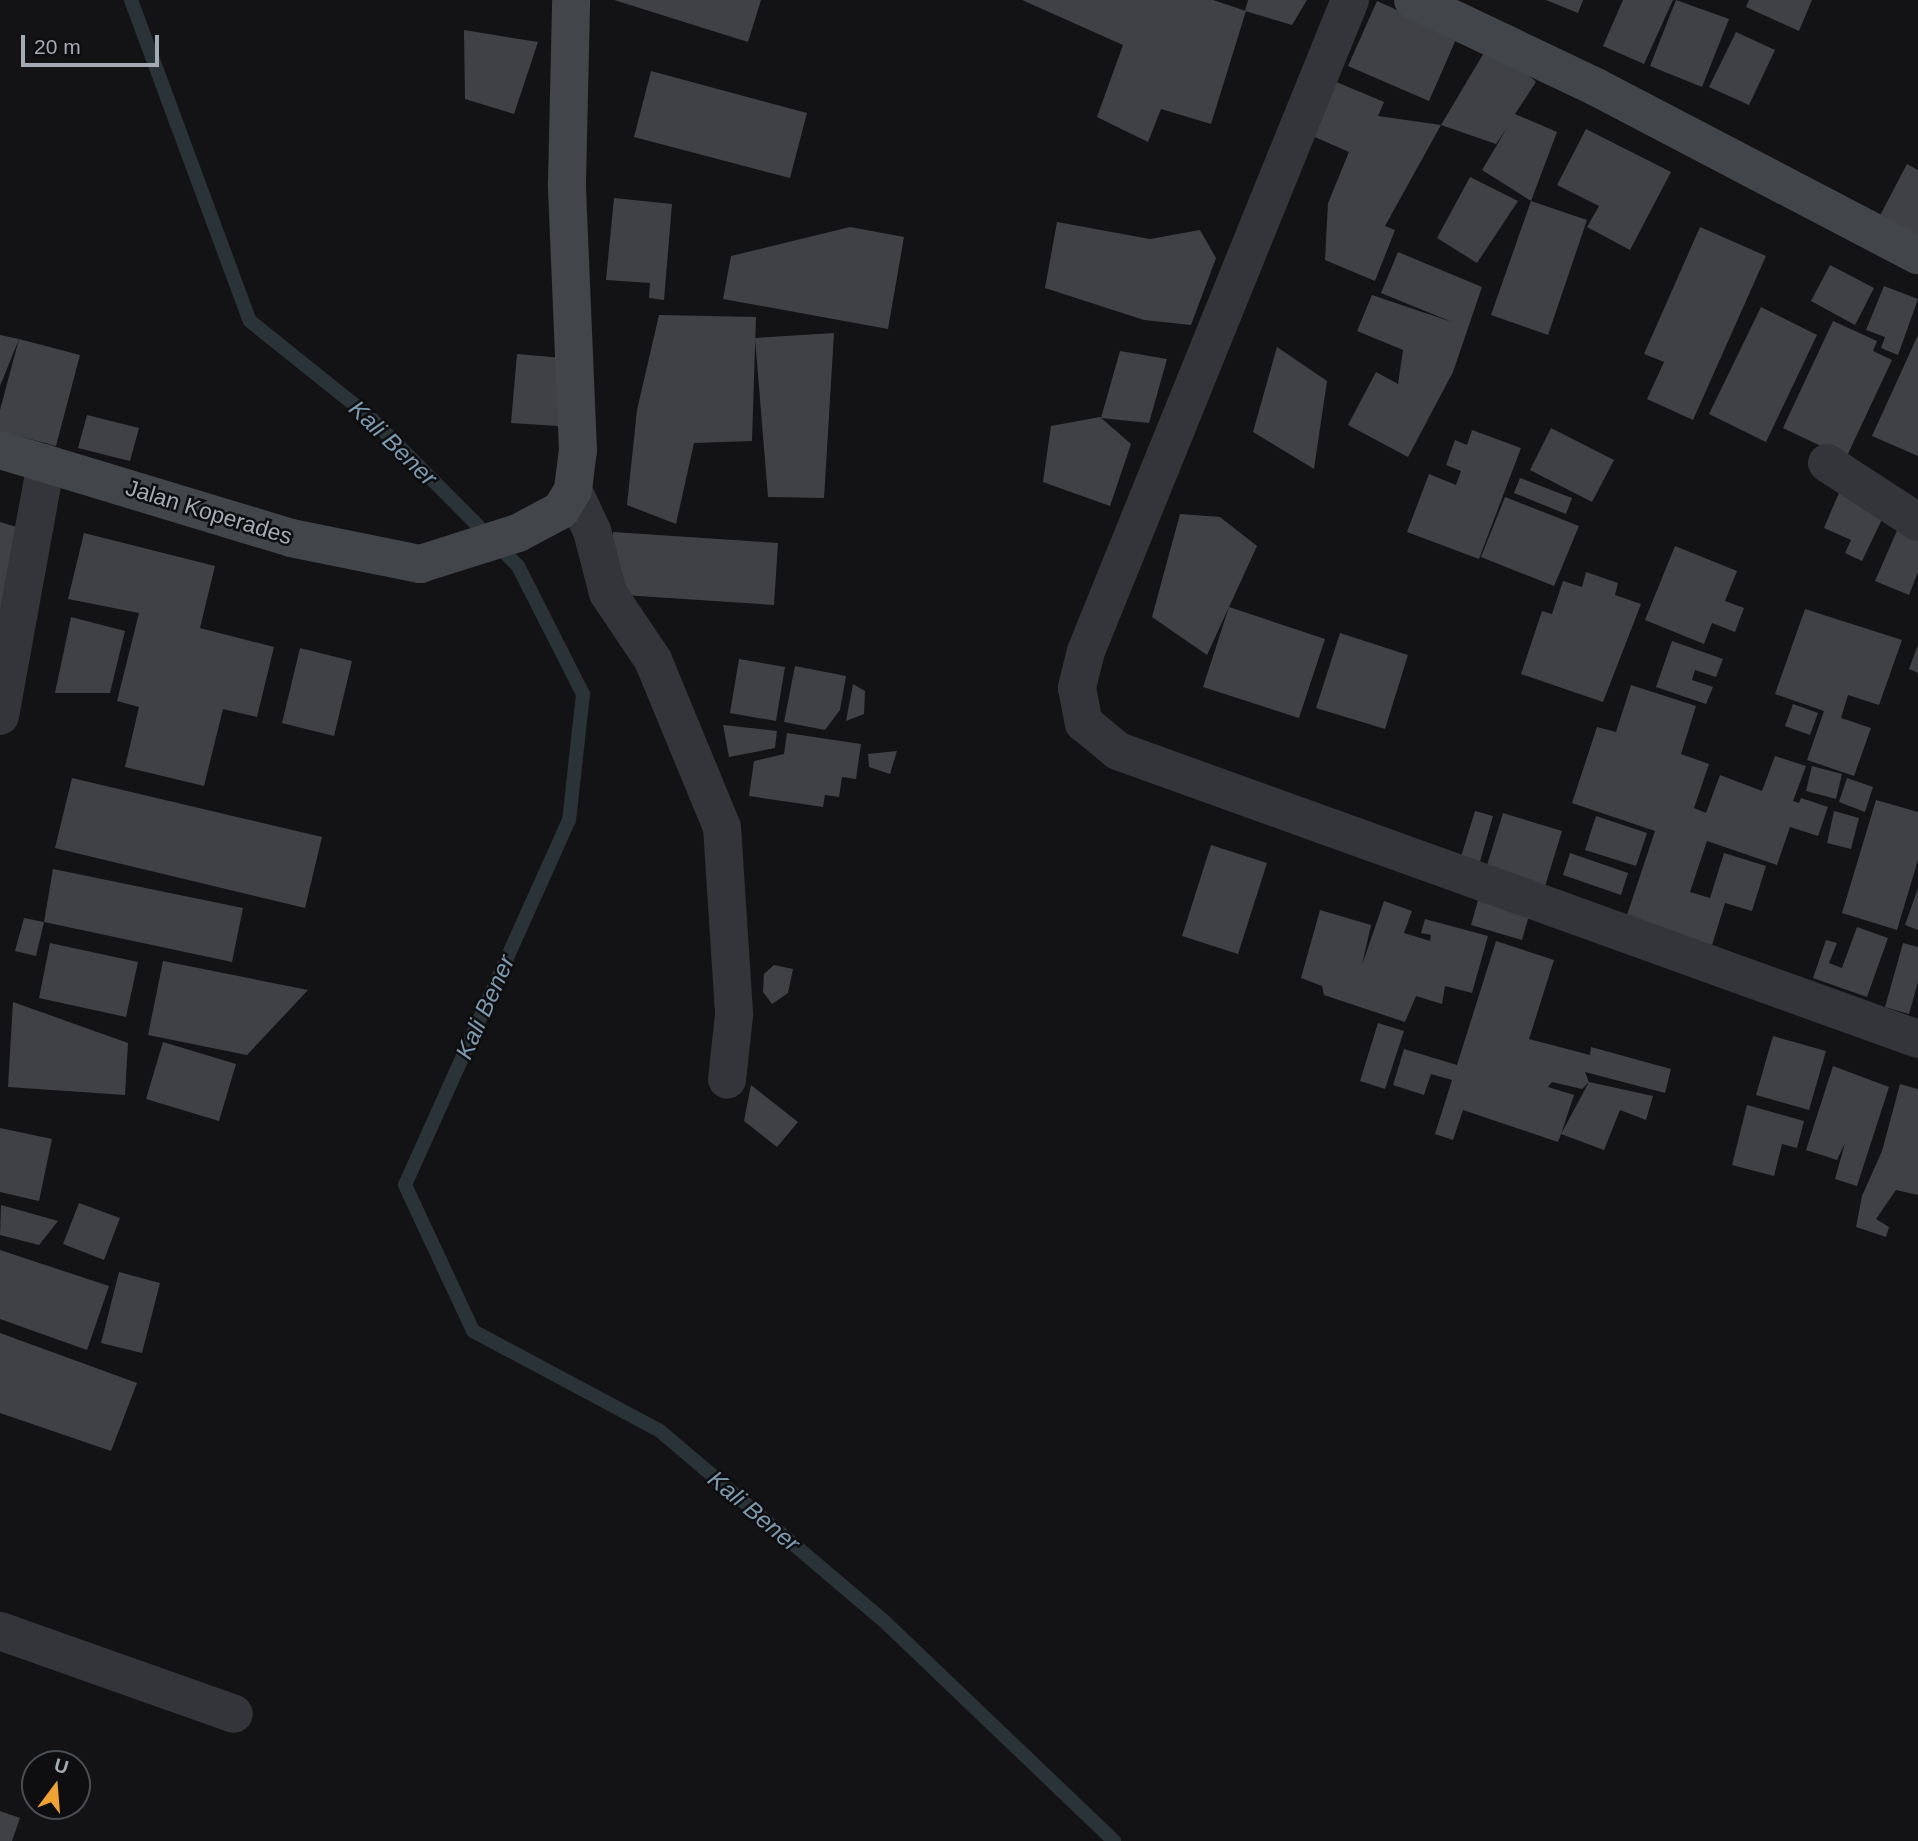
<!DOCTYPE html>
<html>
<head>
<meta charset="utf-8">
<style>
  body { margin:0 }
  #map { position:relative; width:1918px; height:1841px; overflow:hidden; background:#131315; font-family:Arial,sans-serif }
  div>[style] { position:absolute }
  [style*='--x'] { left:calc(var(--x)*1px); top:calc(var(--y)*1px); width:calc(var(--w)*1px); rotate:calc(var(--a)*1deg) }
  .stream>* { height:14px; margin:-7px; padding:0 7px; transform-origin:7px; border-radius:7px; background:#2a3338 }
  .building>* { inset:0; background:#3f4145 }
  .street>* { height:38px; margin:-19px; padding:0 19px; transform-origin:19px; border-radius:19px; background:#34353a }
  .secondary>* { height:38px; margin:-19px; padding:0 19px; transform-origin:19px; border-radius:19px; background:#42454a }
  span { translate:-50% -50%; white-space:nowrap; text-align:center; line-height:1.15; -webkit-text-stroke:5px #0e0e10; paint-order:stroke }
  .street-label { font-size:23px; color:#a5abb5 }
  .water-label { font-size:24px; color:#7c9bb0; font-style:italic }
  .north { position:absolute; left:21px; top:1750px; width:70px; height:70px; box-sizing:border-box; background:#0e0e10; border:2px solid #4a4d52; border-radius:50%; rotate:16deg; font-size:19px; font-weight:700; line-height:28px; text-align:center; color:#a5abb5 }
  .north::after { content:''; display:block; margin:auto; width:24px; height:32px; background:#efa431; clip-path:polygon(50% 0,100% 100%,50% 72%,0 100%) }
  .scale { position:absolute; left:21px; top:35px; width:138px; height:32px; box-sizing:border-box; border:4px solid #a5abb5; border-top:0; padding-left:9px; font-size:21px; line-height:24px; white-space:nowrap; color:#a5abb5; -webkit-text-stroke:5px #0e0e10; paint-order:stroke }
</style>
</head>
<body>
<div id="map">
  <div class="stream">
    <div style="--x:131;--y:0;--w:342;--a:69.7"></div>
    <div style="--x:250;--y:321;--w:155;--a:38.7"></div>
    <div style="--x:371;--y:418;--w:209;--a:45.2"></div>
    <div style="--x:518;--y:566;--w:144;--a:63.1"></div>
    <div style="--x:583;--y:694;--w:127;--a:96.3"></div>
    <div style="--x:569;--y:820;--w:400;--a:114.2"></div>
    <div style="--x:405;--y:1185;--w:161;--a:65"></div>
    <div style="--x:473;--y:1331;--w:212;--a:28.1"></div>
    <div style="--x:660;--y:1431;--w:295;--a:40.3"></div>
    <div style="--x:885;--y:1622;--w:317;--a:43.7"></div>
  </div>
  <div class="building">
    <div style="clip-path:polygon(614px 0,761px 0,748px 42px)"></div>
    <div style="clip-path:polygon(1022px 0,1213px 0,1246px 11px,1211px 124px,1161px 109px,1148px 142px,1097px 117px,1123px 45px)"></div>
    <div style="clip-path:polygon(1248px 0,1307px 0,1292px 25px,1245px 11px)"></div>
    <div style="clip-path:polygon(1546px 0,1583px 0,1578px 13px)"></div>
    <div style="clip-path:polygon(1623px 0,1673px 0,1644px 64px,1603px 46px)"></div>
    <div style="clip-path:polygon(1676px 0,1729px 19px,1702px 87px,1650px 66px)"></div>
    <div style="clip-path:polygon(1749px 0,1812px 0,1799px 31px,1746px 7px)"></div>
    <div style="clip-path:polygon(1377px 1px,1457px 37px,1429px 101px,1348px 66px)"></div>
    <div style="clip-path:polygon(464px 30px,538px 42px,514px 114px,465px 99px)"></div>
    <div style="clip-path:polygon(1736px 32px,1775px 50px,1749px 105px,1709px 87px)"></div>
    <div style="clip-path:polygon(1491px 41px,1536px 82px,1515px 114px,1557px 132px,1531px 201px,1482px 170px,1507px 128px,1496px 144px,1441px 125px)"></div>
    <div style="clip-path:polygon(651px 71px,807px 113px,790px 178px,634px 137px)"></div>
    <div style="clip-path:polygon(1334px 81px,1384px 102px,1378px 116px,1441px 125px,1385px 226px,1395px 230px,1375px 281px,1325px 260px,1328px 203px,1349px 152px,1310px 135px)"></div>
    <div style="clip-path:polygon(1586px 129px,1671px 172px,1630px 250px,1587px 227px,1599px 206px,1557px 185px)"></div>
    <div style="clip-path:polygon(1907px 164px,1918px 170px,1918px 247px,1875px 225px)"></div>
    <div style="clip-path:polygon(1470px 177px,1518px 201px,1477px 263px,1437px 238px)"></div>
    <div style="clip-path:polygon(614px 198px,672px 204px,664px 300px,649px 298px,650px 283px,606px 280px)"></div>
    <div style="clip-path:polygon(1531px 201px,1587px 220px,1548px 335px,1491px 315px)"></div>
    <div style="clip-path:polygon(1057px 222px,1150px 239px,1200px 230px,1216px 258px,1191px 325px,1144px 320px,1045px 288px)"></div>
    <div style="clip-path:polygon(850px 227px,904px 237px,888px 329px,723px 299px,731px 256px)"></div>
    <div style="clip-path:polygon(1700px 227px,1766px 256px,1693px 420px,1647px 399px,1664px 362px,1644px 354px)"></div>
    <div style="clip-path:polygon(1398px 252px,1482px 287px,1453px 372px,1408px 457px,1348px 425px,1376px 372px,1398px 384px,1403px 350px,1357px 331px,1372px 295px,1452px 322px,1381px 293px)"></div>
    <div style="clip-path:polygon(1830px 265px,1874px 288px,1855px 325px,1811px 301px)"></div>
    <div style="clip-path:polygon(1884px 286px,1918px 299px,1898px 355px,1881px 348px,1885px 337px,1866px 330px)"></div>
    <div style="clip-path:polygon(1761px 307px,1817px 335px,1766px 442px,1709px 414px)"></div>
    <div style="clip-path:polygon(659px 315px,756px 317px,752px 441px,694px 443px,676px 524px,627px 505px,637px 410px)"></div>
    <div style="clip-path:polygon(1833px 321px,1877px 341px,1873px 351px,1892px 360px,1846px 458px,1783px 428px)"></div>
    <div style="clip-path:polygon(834px 333px,824px 498px,768px 497px,755px 338px)"></div>
    <div style="clip-path:polygon(0 335px,19px 339px,0 386px)"></div>
    <div style="clip-path:polygon(1918px 335px,1918px 456px,1872px 436px)"></div>
    <div style="clip-path:polygon(19px 339px,80px 355px,56px 446px,0 431px,0 410px)"></div>
    <div style="clip-path:polygon(1277px 347px,1327px 381px,1314px 469px,1253px 432px)"></div>
    <div style="clip-path:polygon(1120px 351px,1167px 359px,1149px 423px,1101px 418px)"></div>
    <div style="clip-path:polygon(517px 354px,563px 358px,558px 426px,511px 423px)"></div>
    <div style="clip-path:polygon(87px 415px,139px 428px,130px 461px,78px 448px)"></div>
    <div style="clip-path:polygon(1100px 417px,1131px 444px,1110px 506px,1043px 482px,1051px 426px)"></div>
    <div style="clip-path:polygon(1551px 428px,1614px 460px,1592px 502px,1530px 470px)"></div>
    <div style="clip-path:polygon(1472px 430px,1521px 448px,1479px 559px,1407px 532px,1429px 474px,1456px 485px,1461px 471px,1446px 465px,1455px 440px,1467px 445px)"></div>
    <div style="clip-path:polygon(1520px 478px,1572px 498px,1566px 514px,1514px 493px)"></div>
    <div style="clip-path:polygon(1841px 488px,1887px 509px,1862px 561px,1845px 553px,1851px 540px,1824px 528px)"></div>
    <div style="clip-path:polygon(1505px 497px,1579px 526px,1554px 586px,1481px 557px)"></div>
    <div style="clip-path:polygon(1180px 514px,1220px 517px,1257px 546px,1229px 607px,1325px 639px,1299px 718px,1203px 687px,1229px 607px,1207px 655px,1152px 617px)"></div>
    <div style="clip-path:polygon(0 522px,27px 530px,0 621px)"></div>
    <div style="clip-path:polygon(1899px 526px,1918px 533px,1918px 572px,1909px 595px,1875px 581px)"></div>
    <div style="clip-path:polygon(613px 532px,778px 543px,774px 605px,608px 594px)"></div>
    <div style="clip-path:polygon(84px 533px,215px 566px,200px 628px,274px 647px,257px 717px,223px 709px,204px 786px,125px 767px,139px 707px,117px 701px,139px 613px,68px 599px)"></div>
    <div style="clip-path:polygon(1675px 546px,1737px 571px,1725px 601px,1744px 608px,1735px 632px,1712px 623px,1704px 644px,1645px 620px)"></div>
    <div style="clip-path:polygon(1586px 572px,1618px 583px,1615px 595px,1641px 604px,1603px 702px,1521px 674px,1542px 611px,1552px 614px,1563px 581px,1582px 587px)"></div>
    <div style="clip-path:polygon(1805px 609px,1902px 640px,1879px 705px,1848px 695px,1841px 718px,1871px 728px,1854px 776px,1807px 760px,1824px 711px,1775px 694px)"></div>
    <div style="clip-path:polygon(71px 617px,125px 631px,110px 693px,55px 693px)"></div>
    <div style="clip-path:polygon(1340px 633px,1408px 655px,1385px 729px,1316px 708px)"></div>
    <div style="clip-path:polygon(1672px 641px,1723px 659px,1716px 677px,1695px 670px,1692px 680px,1713px 687px,1706px 704px,1656px 687px)"></div>
    <div style="clip-path:polygon(1918px 645px,1918px 673px,1909px 669px)"></div>
    <div style="clip-path:polygon(300px 648px,352px 661px,334px 736px,282px 723px)"></div>
    <div style="clip-path:polygon(739px 659px,785px 667px,776px 721px,730px 713px)"></div>
    <div style="clip-path:polygon(795px 666px,846px 676px,840px 710px,825px 730px,784px 722px)"></div>
    <div style="clip-path:polygon(853px 684px,865px 691px,864px 714px,846px 721px)"></div>
    <div style="clip-path:polygon(1631px 685px,1696px 706px,1681px 754px,1709px 764px,1694px 808px,1706px 813px,1720px 775px,1762px 791px,1775px 756px,1806px 766px,1793px 801px,1799px 803px,1801px 798px,1828px 807px,1818px 836px,1790px 827px,1777px 865px,1707px 841px,1690px 892px,1710px 898px,1724px 853px,1766px 866px,1752px 911px,1725px 903px,1709px 955px,1623px 927px,1655px 831px,1572px 803px,1597px 727px,1616px 732px)"></div>
    <div style="clip-path:polygon(1793px 704px,1818px 713px,1810px 735px,1785px 726px)"></div>
    <div style="clip-path:polygon(723px 725px,777px 731px,775px 748px,729px 757px)"></div>
    <div style="clip-path:polygon(787px 733px,861px 744px,856px 779px,842px 777px,839px 797px,825px 795px,823px 807px,749px 796px,754px 761px,784px 754px)"></div>
    <div style="clip-path:polygon(897px 751px,890px 774px,869px 767px,868px 754px)"></div>
    <div style="clip-path:polygon(1812px 766px,1842px 774px,1836px 799px,1806px 791px)"></div>
    <div style="clip-path:polygon(72px 778px,322px 837px,305px 908px,55px 848px)"></div>
    <div style="clip-path:polygon(1847px 778px,1873px 787px,1865px 812px,1839px 802px)"></div>
    <div style="clip-path:polygon(1876px 800px,1918px 812px,1918px 860px,1897px 930px,1842px 913px)"></div>
    <div style="clip-path:polygon(1475px 811px,1493px 816px,1479px 865px,1460px 860px)"></div>
    <div style="clip-path:polygon(1834px 811px,1859px 818px,1851px 849px,1827px 843px)"></div>
    <div style="clip-path:polygon(1503px 813px,1562px 831px,1543px 893px,1484px 875px)"></div>
    <div style="clip-path:polygon(1596px 816px,1647px 833px,1636px 866px,1585px 850px)"></div>
    <div style="clip-path:polygon(1211px 845px,1267px 863px,1238px 954px,1182px 936px)"></div>
    <div style="clip-path:polygon(1570px 853px,1628px 873px,1621px 895px,1563px 875px)"></div>
    <div style="clip-path:polygon(53px 869px,243px 908px,232px 962px,44px 922px)"></div>
    <div style="clip-path:polygon(1918px 888px,1918px 930px,1905px 925px)"></div>
    <div style="clip-path:polygon(1479px 897px,1530px 912px,1522px 940px,1471px 925px)"></div>
    <div style="clip-path:polygon(1384px 901px,1412px 911px,1404px 933px,1430px 941px,1431px 935px,1421px 933px,1425px 919px,1488px 936px,1472px 993px,1445px 986px,1442px 1004px,1416px 996px,1405px 1022px,1324px 995px,1322px 986px,1301px 978px,1320px 910px,1371px 925px,1362px 965px)"></div>
    <div style="clip-path:polygon(24px 918px,44px 922px,36px 956px,15px 951px)"></div>
    <div style="clip-path:polygon(1857px 927px,1888px 938px,1867px 997px,1813px 978px,1826px 940px,1837px 943px,1829px 963px,1842px 968px)"></div>
    <div style="clip-path:polygon(evenodd,1496px 941px,1554px 960px,1529px 1039px,1590px 1055px,1591px 1047px,1671px 1069px,1665px 1093px,1585px 1072px,1589px 1082px,1653px 1096px,1646px 1120px,1620px 1110px,1604px 1150px,1561px 1134px,1558px 1142px,1463px 1110px,1453px 1140px,1435px 1134px,1452px 1080px,1431px 1074px,1424px 1095px,1393px 1085px,1404px 1049px,1457px 1065px,1496px 941px,1552px 1082px,1582px 1089px,1589px 1082px,1561px 1134px,1574px 1095px,1548px 1087px,1552px 1082px)"></div>
    <div style="clip-path:polygon(50px 943px,138px 962px,126px 1017px,39px 998px)"></div>
    <div style="clip-path:polygon(1903px 943px,1918px 947px,1918px 982px,1909px 1014px,1885px 1007px)"></div>
    <div style="clip-path:polygon(163px 961px,308px 990px,247px 1055px,148px 1035px)"></div>
    <div style="clip-path:polygon(774px 965px,793px 969px,788px 993px,772px 1004px,763px 992px,764px 974px)"></div>
    <div style="clip-path:polygon(13px 1002px,128px 1043px,125px 1095px,8px 1087px)"></div>
    <div style="clip-path:polygon(1378px 1023px,1404px 1031px,1385px 1089px,1360px 1081px)"></div>
    <div style="clip-path:polygon(1773px 1036px,1826px 1051px,1809px 1110px,1756px 1095px)"></div>
    <div style="clip-path:polygon(163px 1042px,236px 1064px,219px 1121px,146px 1099px)"></div>
    <div style="clip-path:polygon(1833px 1066px,1889px 1087px,1857px 1186px,1835px 1179px,1845px 1143px,1837px 1160px,1806px 1150px)"></div>
    <div style="clip-path:polygon(1900px 1084px,1918px 1089px,1918px 1195px,1896px 1190px,1876px 1219px,1889px 1227px,1886px 1237px,1856px 1227px,1862px 1196px,1882px 1151px)"></div>
    <div style="clip-path:polygon(751px 1085px,798px 1122px,777px 1147px,744px 1121px)"></div>
    <div style="clip-path:polygon(1747px 1105px,1804px 1121px,1797px 1148px,1782px 1144px,1774px 1176px,1732px 1165px)"></div>
    <div style="clip-path:polygon(0 1128px,52px 1139px,39px 1201px,0 1192px)"></div>
    <div style="clip-path:polygon(79px 1203px,120px 1218px,104px 1260px,63px 1244px)"></div>
    <div style="clip-path:polygon(1px 1205px,58px 1221px,39px 1245px,0 1235px)"></div>
    <div style="clip-path:polygon(0 1250px,109px 1286px,87px 1350px,0 1319px)"></div>
    <div style="clip-path:polygon(119px 1272px,160px 1283px,142px 1353px,101px 1343px)"></div>
    <div style="clip-path:polygon(0 1333px,137px 1383px,111px 1451px,0 1413px)"></div>
    <div style="clip-path:polygon(0 1811px,20px 1818px,12px 1841px,0 1841px)"></div>
  </div>
  <div class="street">
    <div style="--x:1350;--y:0;--w:702;--a:112.07"></div>
    <div style="--x:1086;--y:651;--w:38;--a:104"></div>
    <div style="--x:1077;--y:688;--w:36;--a:79"></div>
    <div style="--x:1084;--y:723;--w:44;--a:39.5"></div>
    <div style="--x:1118;--y:751;--w:850;--a:19.8"></div>
    <div style="--x:1827;--y:463;--w:108;--a:33"></div>
    <div style="--x:573;--y:490;--w:45;--a:65.1"></div>
    <div style="--x:592;--y:531;--w:64;--a:75.5"></div>
    <div style="--x:608;--y:593;--w:81;--a:56.1"></div>
    <div style="--x:653;--y:660;--w:181;--a:67.6"></div>
    <div style="--x:722;--y:827;--w:188;--a:86.3"></div>
    <div style="--x:734;--y:1015;--w:65;--a:96.1"></div>
    <div style="--x:0;--y:716;--w:257;--a:-79.7"></div>
    <div style="--x:0;--y:1631;--w:248;--a:19.5"></div>
  </div>
  <div class="secondary">
    <div style="--x:1413;--y:0;--w:203;--a:25.4"></div>
    <div style="--x:1596;--y:87;--w:363;--a:27.6"></div>
    <div style="--x:0;--y:450;--w:304;--a:16.8"></div>
    <div style="--x:291;--y:538;--w:132;--a:11.4"></div>
    <div style="--x:420;--y:564;--w:103;--a:-17.6"></div>
    <div style="--x:518;--y:533;--w:49;--a:-28.1"></div>
    <div style="--x:561;--y:510;--w:23;--a:-59"></div>
    <div style="--x:573;--y:490;--w:39;--a:-83"></div>
    <div style="--x:578;--y:451;--w:268;--a:-92.4"></div>
    <div style="--x:567;--y:183;--w:183;--a:-88.7"></div>
  </div>
  <div class="street-label">
    <span style="left:209px;top:512px;rotate:17deg">Jalan Koperades</span>
  </div>
  <div class="water-label">
    <span style="left:393px;top:443px;rotate:44deg">Kali Bener</span>
    <span style="left:485px;top:1007px;rotate:-66deg">Kali Bener</span>
    <span style="left:754px;top:1511px;rotate:40deg">Kali Bener</span>
  </div>
  <div class="north">U</div>
  <div class="scale">20 m</div>
</div>
</body>
</html>
